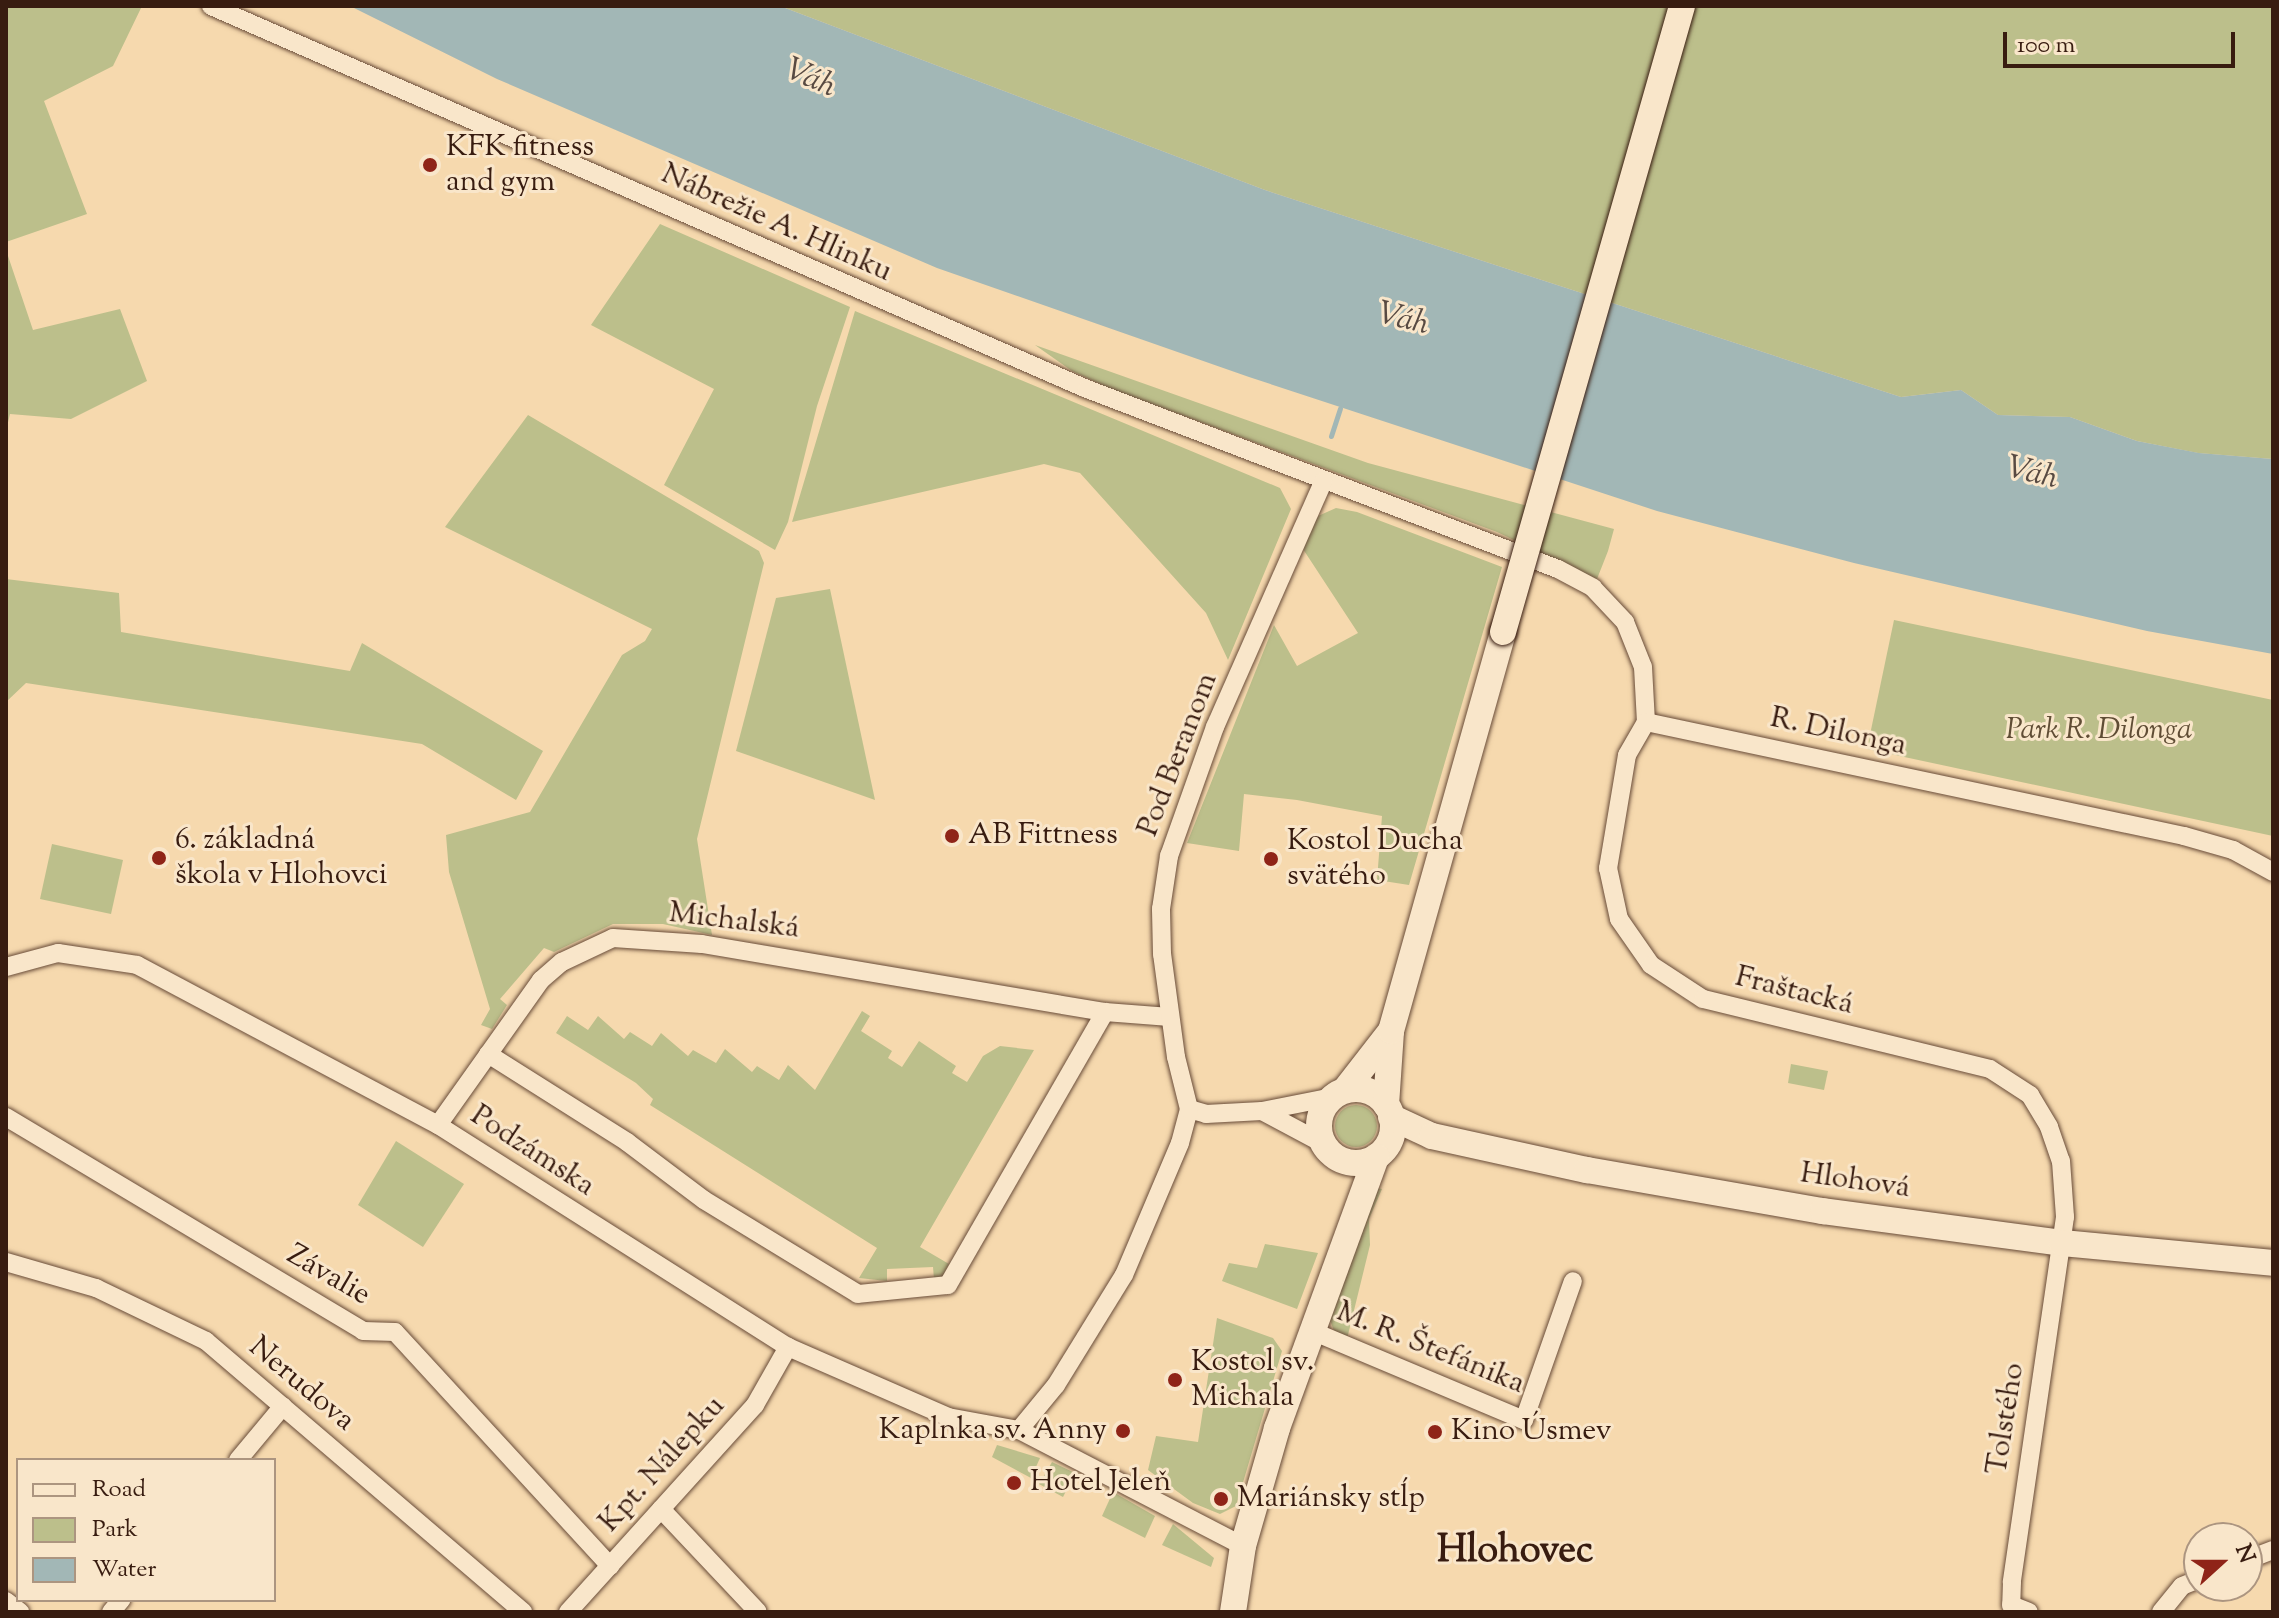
<!DOCTYPE html>
<html>
<head>
<meta charset="utf-8">
<style>
  body { margin:0 }
  #map { position:relative; width:2279px; height:1618px; overflow:hidden; background:#f6d9ae; font-family:"Sorts Mill Goudy",serif }
  div>[style] { position:absolute }
  [style*='--x'] { left:calc(var(--x)*1px); top:calc(var(--y)*1px); width:calc(var(--w)*1px); rotate:calc(var(--a)*1deg) }
  .green>* { inset:0; background:#bcbf8b }
  .round { border-radius:50% }
  .water>* { inset:0; background:#a2b7b6 }
  .stream>* { height:5px; margin:-2.5px; padding:0 2.5px; transform-origin:2.5px; border-radius:2.5px; background:#a2b7b6 }
  .roads { filter:drop-shadow(0 0 2px #684b38) drop-shadow(0 0 2px #684b38) }
  .street>* { height:18px; margin:-9px; padding:0 9px; transform-origin:9px; border-radius:9px; background:#f9e6ca }
  .secondary>* { height:26px; margin:-13px; padding:0 13px; transform-origin:13px; border-radius:13px; background:#f9e6ca }
  .secondary>.ring { margin:-13px; padding:0; box-sizing:content-box; background:none; border:26px solid #f9e6ca; border-radius:50% }
  .bridges { filter:drop-shadow(0 0 2px #381c10) drop-shadow(0 0 2px #381c10) }
  .secondary-bridge>* { height:26px; margin:-13px; padding:0 13px; transform-origin:13px; border-radius:13px; background:#f9e6ca }
  .dots>* { width:22px; height:22px; translate:-50% -50%; box-sizing:border-box; border:4px solid #f9e6ca; border-radius:50% }
  span { translate:-50% -50%; white-space:nowrap; text-align:center; line-height:1.15; -webkit-text-stroke:6px #f9e6ca; paint-order:stroke }
  .poi-label { font-size:30px; color:#381c10 }
  .left { translate:0 -50%; text-align:left }
  .right { translate:-100% -50%; text-align:right }
  .street-label { font-size:30px; color:#381c10 }
  .park-label { font-size:30px; color:#604d35; font-style:italic }
  .water-label { font-size:32px; color:#584a42; font-style:italic }
  .district-label { font-size:38px; color:#381c10; font-weight:700 }
  .frame { position:absolute; inset:0; border:8px solid #381c10; pointer-events:none }
  .legend { position:absolute; left:16px; top:1458px; width:260px; height:144px; box-sizing:border-box; background:#f9e6ca; border:2px solid #ac9580; margin:0; padding:10px 14px; list-style:none; font-size:24px; color:#381c10 }
  .legend li { display:flex; align-items:center; gap:16px; height:40px }
  .legend b { width:40px; border:2px solid #ac9580 }
  .north { position:absolute; left:2183px; top:1522px; width:80px; height:80px; box-sizing:border-box; background:#f9e6ca; border:2px solid #ac9580; border-radius:50%; rotate:69deg; font-size:22px; font-weight:700; line-height:32px; text-align:center; color:#381c10 }
  .north::after { content:''; display:block; margin:auto; width:28px; height:36px; background:#8f2418; clip-path:polygon(50% 0,100% 100%,50% 72%,0 100%) }
  .scale { position:absolute; left:2003px; top:32px; width:232px; height:36px; box-sizing:border-box; border:4px solid #381c10; border-top:0; padding-left:10px; font-size:24px; line-height:28px; white-space:nowrap; color:#381c10; -webkit-text-stroke:6px #f9e6ca; paint-order:stroke }
</style>
</head>
<body>
<div id="map">
  <div class="green">
    <div style="clip-path:polygon(6px 6px,142px 6px,113px 66px,44px 101px,87px 214px,6px 242px)"></div>
    <div style="clip-path:polygon(780px 6px,2273px 6px,2273px 459px,2198px 453px,2137px 441px,2070px 417px,1998px 415px,1961px 390px,1901px 397px,1265px 190px)"></div>
    <div style="clip-path:polygon(660px 224px,850px 307px,817px 406px,788px 522px,775px 550px,664px 485px,714px 389px,591px 325px)"></div>
    <div style="clip-path:polygon(6px 250px,33px 330px,120px 309px,147px 381px,71px 419px,10px 414px,6px 431px)"></div>
    <div style="clip-path:polygon(855px 311px,1280px 488px,1291px 509px,1228px 660px,1206px 613px,1080px 473px,1044px 464px,792px 522px)"></div>
    <div style="clip-path:polygon(1035px 345px,1368px 463px,1614px 529px,1608px 551px,1597px 579px,1497px 532px,1109px 388px,1072px 371px)"></div>
    <div style="clip-path:polygon(528px 415px,759px 551px,764px 563px,697px 839px,712px 935px,663px 924px,613px 924px,554px 952px,544px 948px,500px 999px,507px 1005px,492px 1029px,481px 1025px,490px 1009px,449px 872px,446px 835px,530px 812px,622px 655px,645px 641px,652px 629px,445px 527px)"></div>
    <div style="clip-path:polygon(1336px 508px,1357px 512px,1502px 567px,1409px 885px,1377px 880px,1382px 816px,1297px 800px,1244px 794px,1239px 851px,1187px 843px,1274px 625px,1297px 666px,1358px 633px,1301px 546px,1318px 516px)"></div>
    <div style="clip-path:polygon(6px 579px,119px 593px,121px 632px,350px 671px,362px 643px,543px 751px,516px 800px,422px 744px,26px 683px,6px 702px)"></div>
    <div style="clip-path:polygon(830px 589px,875px 800px,736px 751px,776px 598px)"></div>
    <div style="clip-path:polygon(1894px 620px,2273px 700px,2273px 836px,1867px 749px)"></div>
    <div style="clip-path:polygon(52px 844px,123px 860px,111px 914px,40px 899px)"></div>
    <div style="clip-path:polygon(862px 1011px,870px 1016px,861px 1031px,892px 1051px,888px 1058px,902px 1067px,919px 1041px,956px 1066px,952px 1073px,967px 1082px,983px 1056px,1000px 1046px,1034px 1050px,920px 1247px,949px 1264px,941px 1279px,934px 1279px,933px 1267px,887px 1269px,887px 1281px,859px 1278px,877px 1248px,650px 1105px,653px 1099px,636px 1083px,556px 1033px,567px 1016px,588px 1030px,598px 1016px,624px 1039px,630px 1032px,652px 1046px,661px 1033px,688px 1056px,693px 1050px,716px 1063px,725px 1049px,752px 1072px,757px 1066px,779px 1080px,788px 1065px,815px 1090px)"></div>
    <div style="clip-path:polygon(1791px 1064px,1828px 1071px,1824px 1090px,1788px 1083px)"></div>
    <div class="round" style="left:1335px;top:1105px;width:42px;height:42px"></div>
    <div style="clip-path:polygon(396px 1141px,464px 1184px,423px 1247px,358px 1205px)"></div>
    <div style="clip-path:polygon(1372px 1187px,1382px 1189px,1369px 1219px,1370px 1245px,1347px 1339px,1334px 1331px,1330px 1320px)"></div>
    <div style="clip-path:polygon(1265px 1244px,1318px 1253px,1297px 1309px,1222px 1281px,1229px 1263px,1257px 1268px)"></div>
    <div style="clip-path:polygon(1217px 1318px,1273px 1338px,1282px 1351px,1236px 1506px,1220px 1514px,1193px 1503px,1148px 1470px,1156px 1436px,1198px 1442px)"></div>
    <div style="clip-path:polygon(997px 1445px,1040px 1458px,1031px 1478px,992px 1457px)"></div>
    <div style="clip-path:polygon(1052px 1462px,1075px 1473px,1063px 1497px,1039px 1484px)"></div>
    <div style="clip-path:polygon(1113px 1492px,1155px 1516px,1145px 1538px,1102px 1516px)"></div>
    <div style="clip-path:polygon(1173px 1524px,1214px 1558px,1211px 1567px,1162px 1545px)"></div>
  </div>
  <div class="water">
    <div style="clip-path:polygon(350px 6px,780px 6px,1265px 190px,1901px 397px,1961px 390px,1998px 415px,2070px 417px,2137px 441px,2199px 453px,2273px 459px,2273px 654px,2147px 631px,1854px 563px,1657px 511px,1249px 377px,937px 268px,497px 79px)"></div>
  </div>
  <div class="stream">
    <div style="--x:1331;--y:436;--w:29;--a:-72"></div>
  </div>
  <div class="roads">
    <div class="street">
      <div style="--x:211;--y:6;--w:956;--a:23.62"></div>
      <div style="--x:1087;--y:389;--w:504;--a:20.92"></div>
      <div style="--x:1558;--y:569;--w:40;--a:28"></div>
      <div style="--x:1593;--y:588;--w:47;--a:46.7"></div>
      <div style="--x:1625;--y:622;--w:48;--a:68.2"></div>
      <div style="--x:1643;--y:667;--w:55;--a:86.9"></div>
      <div style="--x:1646;--y:722;--w:550;--a:11.96"></div>
      <div style="--x:2184;--y:836;--w:51;--a:15.9"></div>
      <div style="--x:2233;--y:850;--w:46;--a:28.8"></div>
      <div style="--x:1646;--y:722;--w:38;--a:120"></div>
      <div style="--x:1627;--y:755;--w:115;--a:99.5"></div>
      <div style="--x:1608;--y:868;--w:52;--a:77.8"></div>
      <div style="--x:1619;--y:919;--w:56;--a:55.2"></div>
      <div style="--x:1651;--y:965;--w:62;--a:33.2"></div>
      <div style="--x:1703;--y:999;--w:295;--a:13.7"></div>
      <div style="--x:1990;--y:1069;--w:48;--a:33"></div>
      <div style="--x:2030;--y:1095;--w:37;--a:59"></div>
      <div style="--x:2049;--y:1127;--w:36;--a:71"></div>
      <div style="--x:2061;--y:1161;--w:56;--a:85.9"></div>
      <div style="--x:2065;--y:1217;--w:369;--a:98.3"></div>
      <div style="--x:2012;--y:1582;--w:23;--a:92"></div>
      <div style="--x:2011;--y:1605;--w:19;--a:21"></div>
      <div style="--x:6;--y:967;--w:54;--a:-15.1"></div>
      <div style="--x:58;--y:953;--w:80;--a:8.6"></div>
      <div style="--x:137;--y:965;--w:341;--a:28"></div>
      <div style="--x:438;--y:1125;--w:414;--a:32.4"></div>
      <div style="--x:788;--y:1347;--w:175;--a:23.6"></div>
      <div style="--x:948;--y:1417;--w:72;--a:10.4"></div>
      <div style="--x:488;--y:1054;--w:165;--a:32.3"></div>
      <div style="--x:627;--y:1142;--w:96;--a:37"></div>
      <div style="--x:704;--y:1200;--w:180;--a:31.4"></div>
      <div style="--x:858;--y:1294;--w:90;--a:-5.7"></div>
      <div style="--x:948;--y:1285;--w:315;--a:-60.1"></div>
      <div style="--x:1189;--y:1109;--w:18;--a:16"></div>
      <div style="--x:1206;--y:1114;--w:56;--a:-3.1"></div>
      <div style="--x:1262;--y:1111;--w:72;--a:-11.2"></div>
      <div style="--x:1264;--y:1112;--w:68;--a:28.1"></div>
      <div style="--x:6;--y:1117;--w:416;--a:30.9"></div>
      <div style="--x:363;--y:1331;--w:32;--a:2"></div>
      <div style="--x:395;--y:1332;--w:318;--a:47.4"></div>
      <div style="--x:438;--y:1125;--w:178;--a:-54.6"></div>
      <div style="--x:541;--y:980;--w:28;--a:-41"></div>
      <div style="--x:562;--y:962;--w:56;--a:-25.2"></div>
      <div style="--x:613;--y:938;--w:89;--a:3.9"></div>
      <div style="--x:702;--y:944;--w:409;--a:9.6"></div>
      <div style="--x:1105;--y:1012;--w:65;--a:4.4"></div>
      <div style="--x:6;--y:1262;--w:94;--a:16.1"></div>
      <div style="--x:96;--y:1288;--w:122;--a:25.7"></div>
      <div style="--x:206;--y:1341;--w:417;--a:40.5"></div>
      <div style="--x:1312;--y:1331;--w:230;--a:22.8"></div>
      <div style="--x:1524;--y:1420;--w:147;--a:-70.6"></div>
      <div style="--x:1019;--y:1430;--w:58;--a:-50.6"></div>
      <div style="--x:1056;--y:1385;--w:129;--a:-58.3"></div>
      <div style="--x:1124;--y:1275;--w:143;--a:-67"></div>
      <div style="--x:1180;--y:1143;--w:35;--a:-75"></div>
      <div style="--x:1189;--y:1109;--w:54;--a:-104"></div>
      <div style="--x:1176;--y:1057;--w:104;--a:-97.7"></div>
      <div style="--x:1162;--y:954;--w:45;--a:-91.3"></div>
      <div style="--x:1161;--y:909;--w:54;--a:-81.4"></div>
      <div style="--x:1169;--y:856;--w:137;--a:-70.4"></div>
      <div style="--x:1215;--y:727;--w:268;--a:-66.2"></div>
      <div style="--x:1019;--y:1430;--w:252;--a:27.4"></div>
      <div style="--x:238;--y:1460;--w:70;--a:-50.2"></div>
      <div style="--x:661;--y:1509;--w:141;--a:46.7"></div>
      <div style="--x:2247;--y:1560;--w:28;--a:-21"></div>
      <div style="--x:6;--y:1601;--w:18;--a:38"></div>
      <div style="--x:111;--y:1612;--w:16;--a:-50"></div>
      <div style="--x:568;--y:1612;--w:279;--a:-47.9"></div>
      <div style="--x:755;--y:1405;--w:67;--a:-60.4"></div>
      <div style="--x:2161;--y:1612;--w:33;--a:-51"></div>
      <div style="--x:2182;--y:1586;--w:18;--a:-22"></div>
    </div>
    <div class="secondary">
      <div class="ring" style="left:1319px;top:1089px;width:48px;height:48px"></div>
      <div style="--x:1345;--y:1090;--w:75;--a:-52.1"></div>
      <div style="--x:1386;--y:1105;--w:74;--a:-86.1"></div>
      <div style="--x:1391;--y:1031;--w:414;--a:-74.3"></div>
      <div style="--x:1391;--y:1117;--w:45;--a:24.9"></div>
      <div style="--x:1432;--y:1136;--w:159;--a:12.4"></div>
      <div style="--x:1587;--y:1170;--w:240;--a:9.9"></div>
      <div style="--x:1823;--y:1211;--w:241;--a:7.6"></div>
      <div style="--x:2062;--y:1243;--w:212;--a:5.4"></div>
      <div style="--x:1233;--y:1612;--w:67;--a:-81.4"></div>
      <div style="--x:1243;--y:1546;--w:123;--a:-73.9"></div>
      <div style="--x:1277;--y:1428;--w:289;--a:-69.9"></div>
    </div>
  </div>
  <div class="bridges">
    <div class="secondary-bridge">
      <div style="--x:1503;--y:632;--w:651;--a:-74.04"></div>
    </div>
  </div>
  <div class="dots">
    <div style="left:430px;top:165px;background:#8f2418"></div>
    <div style="left:952px;top:836px;background:#8f2418"></div>
    <div style="left:159px;top:858px;background:#8f2418"></div>
    <div style="left:1271px;top:859px;background:#8f2418"></div>
    <div style="left:1175px;top:1380px;background:#8f2418"></div>
    <div style="left:1123px;top:1431px;background:#8f2418"></div>
    <div style="left:1435px;top:1432px;background:#8f2418"></div>
    <div style="left:1014px;top:1483px;background:#8f2418"></div>
    <div style="left:1221px;top:1499px;background:#8f2418"></div>
  </div>
  <div class="poi-label">
    <span class="left" style="left:446px;top:165px">KFK fitness<br>and gym</span>
    <span class="left" style="left:968px;top:836px">AB Fittness</span>
    <span class="left" style="left:175px;top:858px">6. základná<br>škola v Hlohovci</span>
    <span class="left" style="left:1287px;top:859px">Kostol Ducha<br>svätého</span>
    <span class="left" style="left:1191px;top:1380px">Kostol sv.<br>Michala</span>
    <span class="right" style="left:1107px;top:1431px">Kaplnka sv. Anny</span>
    <span class="left" style="left:1451px;top:1432px">Kino Úsmev</span>
    <span class="left" style="left:1030px;top:1483px">Hotel Jeleň</span>
    <span class="left" style="left:1237px;top:1499px">Mariánsky stĺp</span>
  </div>
  <div class="street-label">
    <span style="left:776px;top:224px;rotate:24deg">Nábrežie A. Hlinku</span>
    <span style="left:1838px;top:733px;rotate:12deg">R. Dilonga</span>
    <span style="left:1179px;top:755px;rotate:-69deg">Pod Beranom</span>
    <span style="left:734px;top:922px;rotate:7deg">Michalská</span>
    <span style="left:1794px;top:992px;rotate:14deg">Fraštacká</span>
    <span style="left:532px;top:1152px;rotate:33deg">Podzámska</span>
    <span style="left:1855px;top:1182px;rotate:8deg">Hlohová</span>
    <span style="left:328px;top:1276px;rotate:30deg">Závalie</span>
    <span style="left:1430px;top:1349px;rotate:22deg">M. R. Štefánika</span>
    <span style="left:301px;top:1385px;rotate:40deg">Nerudova</span>
    <span style="left:2007px;top:1419px;rotate:-81deg">Tolstého</span>
    <span style="left:663px;top:1465px;rotate:-48deg">Kpt. Nálepku</span>
  </div>
  <div class="park-label">
    <span style="left:2099px;top:731px">Park R. Dilonga</span>
  </div>
  <div class="water-label">
    <span style="left:810px;top:79px;rotate:24deg">Váh</span>
    <span style="left:1403px;top:320px;rotate:14deg">Váh</span>
    <span style="left:2032px;top:474px;rotate:14deg">Váh</span>
  </div>
  <div class="district-label">
    <span style="left:1515px;top:1553px">Hlohovec</span>
  </div>
  <div class="frame"></div>
  <ul class="legend">
  <li><b style="height:10px;background:#f9e6ca"></b>Road</li>
  <li><b style="height:22px;background:#bcbf8b"></b>Park</li>
  <li><b style="height:22px;background:#a2b7b6"></b>Water</li>
  </ul>
  <div class="north">N</div>
  <div class="scale">100 m</div>
</div>
</body>
</html>
